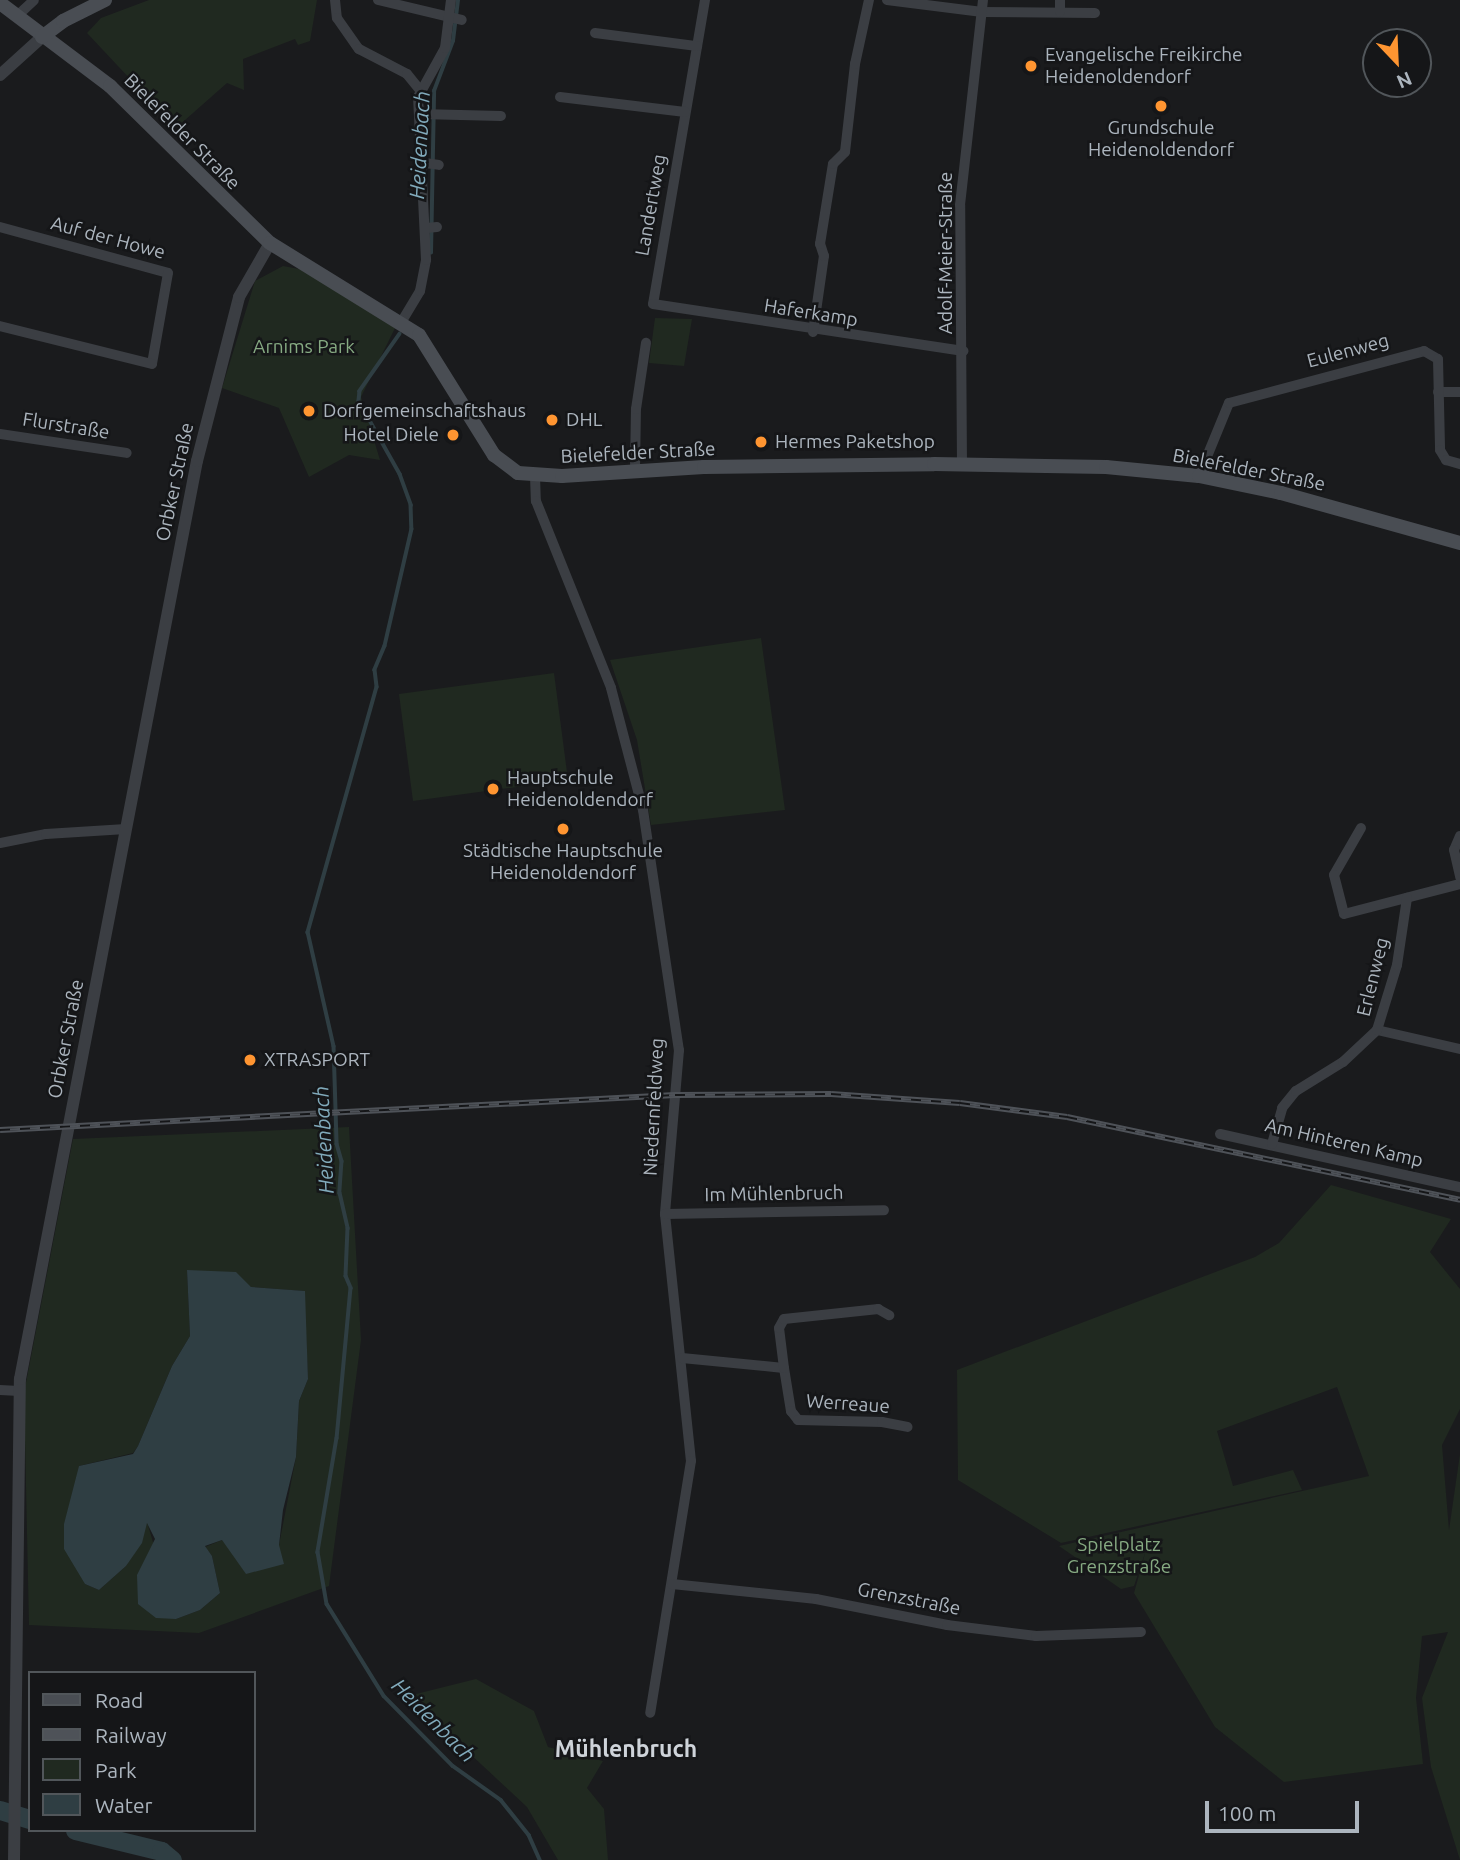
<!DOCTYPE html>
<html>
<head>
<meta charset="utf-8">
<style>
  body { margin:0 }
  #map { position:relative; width:1460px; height:1860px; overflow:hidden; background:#1a1b1d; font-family:Ubuntu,sans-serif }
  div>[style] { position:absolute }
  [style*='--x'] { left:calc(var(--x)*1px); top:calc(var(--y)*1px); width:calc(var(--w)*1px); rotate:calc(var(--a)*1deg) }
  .green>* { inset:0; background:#202920 }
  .water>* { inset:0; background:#2f3e43 }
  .stream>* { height:3.5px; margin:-1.75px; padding:0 1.75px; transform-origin:1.75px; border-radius:1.75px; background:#2f3e43 }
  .river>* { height:19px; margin:-9.5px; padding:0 9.5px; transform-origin:9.5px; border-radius:9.5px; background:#2f3e43 }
  .minor>* { height:10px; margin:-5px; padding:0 5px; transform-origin:5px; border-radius:5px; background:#3b3e43 }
  .tertiary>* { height:12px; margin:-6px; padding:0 6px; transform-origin:6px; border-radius:6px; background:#3b3e43 }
  .secondary>* { height:14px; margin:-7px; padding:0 7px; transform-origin:7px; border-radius:7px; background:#494d53 }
  .rail>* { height:6px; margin-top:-3px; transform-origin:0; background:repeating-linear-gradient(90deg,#151618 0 10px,#4e5258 0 20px); box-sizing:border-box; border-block:2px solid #4e5258 }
  .dots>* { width:19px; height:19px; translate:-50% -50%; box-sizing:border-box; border:4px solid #151618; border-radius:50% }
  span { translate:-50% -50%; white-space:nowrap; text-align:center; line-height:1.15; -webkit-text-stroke:5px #151618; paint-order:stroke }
  .poi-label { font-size:19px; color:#acb5be }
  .left { translate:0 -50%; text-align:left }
  .right { translate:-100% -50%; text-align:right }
  .street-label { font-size:19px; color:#acb5be }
  .park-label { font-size:19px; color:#86aa82 }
  .water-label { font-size:21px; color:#81aabb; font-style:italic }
  .quarter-label { font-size:23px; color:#ced3d9; font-weight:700 }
  .legend { position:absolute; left:28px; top:1671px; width:228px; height:161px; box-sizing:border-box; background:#151618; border:2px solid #51565a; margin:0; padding:9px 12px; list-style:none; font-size:21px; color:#acb5be }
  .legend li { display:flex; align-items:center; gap:14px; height:35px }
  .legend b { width:35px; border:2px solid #51565a }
  .north { position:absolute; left:1362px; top:28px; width:70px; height:70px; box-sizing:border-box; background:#151618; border:2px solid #51565a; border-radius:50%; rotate:157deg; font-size:19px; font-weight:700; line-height:28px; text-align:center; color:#acb5be }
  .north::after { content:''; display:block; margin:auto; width:24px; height:32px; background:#ff9531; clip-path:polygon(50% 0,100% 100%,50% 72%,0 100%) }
  .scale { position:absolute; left:1205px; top:1801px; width:154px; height:32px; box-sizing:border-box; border:4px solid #acb5be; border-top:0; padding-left:9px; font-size:21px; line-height:24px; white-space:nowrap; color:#acb5be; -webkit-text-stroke:5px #151618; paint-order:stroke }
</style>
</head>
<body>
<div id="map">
  <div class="green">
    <div style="clip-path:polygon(149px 0,317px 0,310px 41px,298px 45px,295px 39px,243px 59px,244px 90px,227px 83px,176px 128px,87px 33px,101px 18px)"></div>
    <div style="clip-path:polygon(283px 266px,299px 269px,397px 324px,361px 397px,380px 460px,349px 455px,309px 477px,279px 408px,222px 388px,255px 281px)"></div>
    <div style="clip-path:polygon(655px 318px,692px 319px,684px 366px,649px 363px)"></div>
    <div style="clip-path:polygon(761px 638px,785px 810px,651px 825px,637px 740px,610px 660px)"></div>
    <div style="clip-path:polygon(554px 673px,568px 780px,413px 801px,399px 694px)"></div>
    <div style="clip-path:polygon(evenodd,349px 1127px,361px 1340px,329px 1586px,199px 1633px,29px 1625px,24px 1393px,73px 1139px,349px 1127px,187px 1270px,251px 1287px,304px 1291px,308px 1379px,299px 1401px,296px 1457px,279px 1545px,222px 1540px,205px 1547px,212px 1556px,220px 1593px,200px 1610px,176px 1619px,147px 1522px,126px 1566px,99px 1590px,85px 1584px,79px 1466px,133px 1453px,138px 1446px,172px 1366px,190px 1336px,187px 1270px)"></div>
    <div style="clip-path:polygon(1331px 1185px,1451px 1219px,1430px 1252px,1460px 1289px,1460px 1409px,1442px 1445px,1449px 1530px,1460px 1454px,1460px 1860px,1431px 1767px,1422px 1698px,1448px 1632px,1422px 1636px,1416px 1698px,1423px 1764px,1284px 1782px,1215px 1727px,1134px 1593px,1146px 1550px,1134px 1586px,1121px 1589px,1059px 1546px,1369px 1476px,1337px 1387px,1217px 1431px,1233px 1486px,1293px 1470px,1302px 1490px,1061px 1543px,958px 1480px,957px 1370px,1255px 1257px,1279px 1243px)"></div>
    <div style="clip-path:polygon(476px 1679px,534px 1711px,548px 1747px,603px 1761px,587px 1788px,604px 1809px,608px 1860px,558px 1860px,527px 1807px,408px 1696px)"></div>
  </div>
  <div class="water">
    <div style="clip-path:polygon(187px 1270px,236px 1272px,251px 1287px,305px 1291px,308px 1379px,299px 1401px,296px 1457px,283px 1510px,279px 1545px,284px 1564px,246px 1574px,222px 1540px,205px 1546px,212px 1556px,220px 1593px,200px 1610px,176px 1619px,156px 1618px,138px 1604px,137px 1575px,155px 1539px,147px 1523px,142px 1543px,126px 1566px,99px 1590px,85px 1584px,64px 1549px,64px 1524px,79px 1466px,133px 1454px,138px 1446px,172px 1366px,190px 1336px)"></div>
  </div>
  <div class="stream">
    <div style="--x:431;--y:253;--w:162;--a:-88.9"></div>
    <div style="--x:434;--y:91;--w:53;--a:-69.2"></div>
    <div style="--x:453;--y:41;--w:41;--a:-83"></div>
    <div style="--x:400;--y:334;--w:70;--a:125.1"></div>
    <div style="--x:360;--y:391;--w:10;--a:96"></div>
    <div style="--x:359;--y:401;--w:84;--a:60.7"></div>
    <div style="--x:400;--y:474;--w:33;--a:70"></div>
    <div style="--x:411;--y:505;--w:24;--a:88"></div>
    <div style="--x:412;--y:529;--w:120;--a:103"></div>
    <div style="--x:385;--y:646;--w:26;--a:113"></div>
    <div style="--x:375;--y:670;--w:17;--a:83"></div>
    <div style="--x:377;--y:687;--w:255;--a:105.7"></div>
    <div style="--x:308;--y:932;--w:117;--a:77.2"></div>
    <div style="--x:334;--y:1046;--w:98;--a:88.2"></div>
    <div style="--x:337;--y:1144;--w:18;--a:74"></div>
    <div style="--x:342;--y:1161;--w:32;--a:94"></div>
    <div style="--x:340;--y:1193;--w:36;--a:77"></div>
    <div style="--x:348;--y:1228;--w:48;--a:92.4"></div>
    <div style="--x:346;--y:1276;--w:13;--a:67"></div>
    <div style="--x:351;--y:1288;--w:151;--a:95.3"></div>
    <div style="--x:337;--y:1438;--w:116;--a:99.5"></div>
    <div style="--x:318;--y:1552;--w:53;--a:80.2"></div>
    <div style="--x:327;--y:1604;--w:108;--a:58.2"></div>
    <div style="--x:384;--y:1696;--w:98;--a:45.4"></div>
    <div style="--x:453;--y:1766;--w:59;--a:35.3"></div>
    <div style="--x:501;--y:1800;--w:45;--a:51.3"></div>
    <div style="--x:529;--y:1835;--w:27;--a:66"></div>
  </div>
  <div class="river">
    <div style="--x:0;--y:1810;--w:31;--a:17"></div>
    <div style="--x:75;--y:1830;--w:89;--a:13.7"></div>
    <div style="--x:161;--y:1851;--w:14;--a:39"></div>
  </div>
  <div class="minor">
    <div style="--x:335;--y:0;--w:18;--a:84"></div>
    <div style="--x:337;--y:18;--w:38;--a:55"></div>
    <div style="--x:359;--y:49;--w:54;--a:27.5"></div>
    <div style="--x:407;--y:74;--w:22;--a:51"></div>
    <div style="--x:378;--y:0;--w:86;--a:13.4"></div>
    <div style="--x:705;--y:0;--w:308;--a:99.7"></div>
    <div style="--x:653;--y:304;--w:314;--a:8.6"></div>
    <div style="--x:887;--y:0;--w:96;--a:7.2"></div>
    <div style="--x:982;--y:12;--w:113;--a:0.5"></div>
    <div style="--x:1060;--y:12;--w:12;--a:-90"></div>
    <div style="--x:17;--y:16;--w:23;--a:-43"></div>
    <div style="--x:595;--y:33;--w:103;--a:7.3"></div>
    <div style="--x:560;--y:97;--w:126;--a:6.8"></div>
    <div style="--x:420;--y:114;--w:81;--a:1.4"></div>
    <div style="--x:418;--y:162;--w:21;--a:8"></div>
    <div style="--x:0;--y:227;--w:174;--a:15.3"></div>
    <div style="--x:168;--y:273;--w:92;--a:100"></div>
    <div style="--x:152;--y:364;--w:157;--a:-166"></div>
    <div style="--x:426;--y:228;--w:11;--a:-5"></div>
    <div style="--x:402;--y:321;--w:35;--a:-59"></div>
    <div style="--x:420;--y:291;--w:32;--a:-79"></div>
    <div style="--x:426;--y:260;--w:163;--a:-92.8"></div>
    <div style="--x:418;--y:97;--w:56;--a:-61.1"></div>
    <div style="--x:445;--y:48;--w:48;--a:-82.9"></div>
    <div style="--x:813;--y:332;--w:77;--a:-81.8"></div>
    <div style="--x:824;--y:256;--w:13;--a:-108"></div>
    <div style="--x:820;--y:244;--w:81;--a:-80.8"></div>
    <div style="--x:833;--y:164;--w:17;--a:-45"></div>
    <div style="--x:845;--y:152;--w:89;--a:-83.5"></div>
    <div style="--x:855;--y:64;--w:66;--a:-77.7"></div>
    <div style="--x:1438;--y:392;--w:22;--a:0"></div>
    <div style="--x:0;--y:434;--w:128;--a:8.5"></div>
    <div style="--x:962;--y:465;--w:260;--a:-90.4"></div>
    <div style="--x:960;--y:205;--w:206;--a:-83.6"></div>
    <div style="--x:635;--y:470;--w:61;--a:-89.1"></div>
    <div style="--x:636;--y:409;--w:67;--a:-81.4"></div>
    <div style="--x:535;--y:476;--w:25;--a:88"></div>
    <div style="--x:536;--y:501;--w:201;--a:68.1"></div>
    <div style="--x:611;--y:688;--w:126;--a:75.3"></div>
    <div style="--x:643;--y:810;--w:243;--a:81.5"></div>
    <div style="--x:679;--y:1050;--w:165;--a:94.9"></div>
    <div style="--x:665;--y:1214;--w:248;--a:84"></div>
    <div style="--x:691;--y:1461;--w:255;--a:99.2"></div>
    <div style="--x:1199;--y:476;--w:79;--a:-67.7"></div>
    <div style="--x:1229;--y:403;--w:202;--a:-14.9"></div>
    <div style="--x:1424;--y:351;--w:16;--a:30"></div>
    <div style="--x:1438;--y:359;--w:91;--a:88.7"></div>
    <div style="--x:1440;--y:450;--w:12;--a:59"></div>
    <div style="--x:1446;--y:460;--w:15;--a:16"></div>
    <div style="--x:1361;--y:828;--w:54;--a:119.9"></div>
    <div style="--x:1334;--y:875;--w:40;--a:75.6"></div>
    <div style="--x:1344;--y:914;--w:120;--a:-14.5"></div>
    <div style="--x:1460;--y:836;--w:15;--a:113"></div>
    <div style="--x:1454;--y:850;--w:28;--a:77"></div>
    <div style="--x:0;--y:843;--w:47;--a:-11.1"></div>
    <div style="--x:46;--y:834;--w:80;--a:-3.6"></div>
    <div style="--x:1377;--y:1030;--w:85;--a:12.9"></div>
    <div style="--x:1220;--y:1134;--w:246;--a:12.5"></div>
    <div style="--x:1272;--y:1144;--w:37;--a:-74"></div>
    <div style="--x:1282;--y:1108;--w:22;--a:-51"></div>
    <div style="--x:1296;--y:1091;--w:55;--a:-31.7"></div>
    <div style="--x:1343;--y:1062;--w:47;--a:-43.3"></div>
    <div style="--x:1377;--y:1030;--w:68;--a:-72.9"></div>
    <div style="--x:1397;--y:965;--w:68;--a:-81.5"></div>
    <div style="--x:665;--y:1214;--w:219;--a:-1"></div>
    <div style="--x:682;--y:1358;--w:102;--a:5.6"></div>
    <div style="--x:784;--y:1368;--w:44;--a:80.8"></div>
    <div style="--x:791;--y:1411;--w:11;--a:52"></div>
    <div style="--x:798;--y:1420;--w:84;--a:1.4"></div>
    <div style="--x:882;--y:1422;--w:26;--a:11"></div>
    <div style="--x:784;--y:1368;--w:40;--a:-97.1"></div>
    <div style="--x:779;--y:1328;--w:10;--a:-61"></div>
    <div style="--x:784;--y:1319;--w:95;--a:-6.1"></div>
    <div style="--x:878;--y:1309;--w:13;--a:29"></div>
    <div style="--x:0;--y:1390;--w:19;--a:3"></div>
    <div style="--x:672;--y:1584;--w:145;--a:5.9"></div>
    <div style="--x:816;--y:1599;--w:134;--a:11.2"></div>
    <div style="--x:947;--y:1625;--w:90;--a:7"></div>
    <div style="--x:1036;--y:1636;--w:105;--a:-2.2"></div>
  </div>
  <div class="tertiary">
    <div style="--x:0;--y:75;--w:57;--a:-42.1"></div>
    <div style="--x:14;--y:1860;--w:481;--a:-89.3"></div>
    <div style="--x:20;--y:1379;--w:935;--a:-79.09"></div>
    <div style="--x:197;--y:461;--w:169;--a:-75.6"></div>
    <div style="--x:239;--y:297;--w:62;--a:-60.1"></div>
  </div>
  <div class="secondary">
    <div style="--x:0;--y:3;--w:138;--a:37"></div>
    <div style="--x:110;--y:86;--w:224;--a:44.5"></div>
    <div style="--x:270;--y:243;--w:175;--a:31.7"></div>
    <div style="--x:419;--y:335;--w:142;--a:58"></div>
    <div style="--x:494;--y:455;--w:30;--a:37"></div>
    <div style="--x:518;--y:473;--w:44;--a:3.9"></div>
    <div style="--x:562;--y:476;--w:142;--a:-3.6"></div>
    <div style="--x:704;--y:467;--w:230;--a:-0.7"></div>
    <div style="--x:934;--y:464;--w:172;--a:1"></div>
    <div style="--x:1106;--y:467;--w:93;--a:5.5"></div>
    <div style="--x:1199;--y:476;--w:84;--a:11.7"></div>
    <div style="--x:1281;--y:493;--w:186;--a:15.6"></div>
    <div style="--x:42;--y:37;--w:26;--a:-37"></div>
    <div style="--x:63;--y:21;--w:47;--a:-26.6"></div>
  </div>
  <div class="rail">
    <div style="--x:0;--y:1130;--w:676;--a:-2.97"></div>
    <div style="--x:675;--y:1095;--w:156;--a:-0.4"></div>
    <div style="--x:831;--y:1094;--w:129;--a:4"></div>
    <div style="--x:960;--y:1103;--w:108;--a:7.5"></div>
    <div style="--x:1067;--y:1117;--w:402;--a:11.9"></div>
  </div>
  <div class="dots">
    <div style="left:1031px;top:66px;background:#ff9531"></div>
    <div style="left:1161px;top:106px;background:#ff9531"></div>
    <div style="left:309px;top:411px;background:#ff9531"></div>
    <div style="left:552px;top:420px;background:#ff9531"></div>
    <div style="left:453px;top:435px;background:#ff9531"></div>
    <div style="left:761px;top:442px;background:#ff9531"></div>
    <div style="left:493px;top:789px;background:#ff9531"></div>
    <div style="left:563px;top:829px;background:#ff9531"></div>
    <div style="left:250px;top:1060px;background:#ff9531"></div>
  </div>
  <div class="poi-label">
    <span class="left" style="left:1045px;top:66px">Evangelische Freikirche<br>Heidenoldendorf</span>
    <span style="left:1161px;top:139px">Grundschule<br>Heidenoldendorf</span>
    <span class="left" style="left:323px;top:411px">Dorfgemeinschaftshaus</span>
    <span class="left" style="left:566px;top:420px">DHL</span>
    <span class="right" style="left:439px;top:435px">Hotel Diele</span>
    <span class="left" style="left:775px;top:442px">Hermes Paketshop</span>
    <span class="left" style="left:507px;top:789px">Hauptschule<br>Heidenoldendorf</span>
    <span style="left:563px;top:862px">Städtische Hauptschule<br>Heidenoldendorf</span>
    <span class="left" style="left:264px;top:1060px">XTRASPORT</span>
  </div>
  <div class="street-label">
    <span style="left:182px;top:132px;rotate:45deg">Bielefelder Straße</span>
    <span style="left:651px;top:205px;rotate:-80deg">Landertweg</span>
    <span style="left:108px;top:238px;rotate:15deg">Auf der Howe</span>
    <span style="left:946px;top:253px;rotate:-90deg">Adolf-Meier-Straße</span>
    <span style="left:811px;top:313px;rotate:9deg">Haferkamp</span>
    <span style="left:1348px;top:351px;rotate:-15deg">Eulenweg</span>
    <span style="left:66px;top:426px;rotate:9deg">Flurstraße</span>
    <span style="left:638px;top:453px;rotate:-3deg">Bielefelder Straße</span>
    <span style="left:1249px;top:470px;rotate:11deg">Bielefelder Straße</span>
    <span style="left:175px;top:482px;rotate:-78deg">Orbker Straße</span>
    <span style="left:1373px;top:977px;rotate:-76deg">Erlenweg</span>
    <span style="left:66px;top:1039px;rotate:-79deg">Orbker Straße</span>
    <span style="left:654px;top:1107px;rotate:-87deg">Niedernfeldweg</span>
    <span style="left:1344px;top:1143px;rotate:13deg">Am Hinteren Kamp</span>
    <span style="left:774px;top:1194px;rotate:-1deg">Im Mühlenbruch</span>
    <span style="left:848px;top:1404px;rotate:4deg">Werreaue</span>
    <span style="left:909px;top:1599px;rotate:11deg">Grenzstraße</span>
  </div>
  <div class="park-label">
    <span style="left:304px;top:347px">Arnims Park</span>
    <span style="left:1119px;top:1556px">Spielplatz<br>Grenzstraße</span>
  </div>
  <div class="water-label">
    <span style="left:419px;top:145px;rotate:-87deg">Heidenbach</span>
    <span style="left:323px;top:1140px;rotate:-93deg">Heidenbach</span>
    <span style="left:434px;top:1720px;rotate:45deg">Heidenbach</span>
  </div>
  <div class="quarter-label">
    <span style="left:626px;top:1749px">Mühlenbruch</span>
  </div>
  <ul class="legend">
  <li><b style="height:9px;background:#494d53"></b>Road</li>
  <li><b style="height:9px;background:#4e5258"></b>Railway</li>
  <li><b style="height:19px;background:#202920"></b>Park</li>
  <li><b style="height:19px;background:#2f3e43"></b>Water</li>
  </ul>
  <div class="north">N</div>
  <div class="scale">100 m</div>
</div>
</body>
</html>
